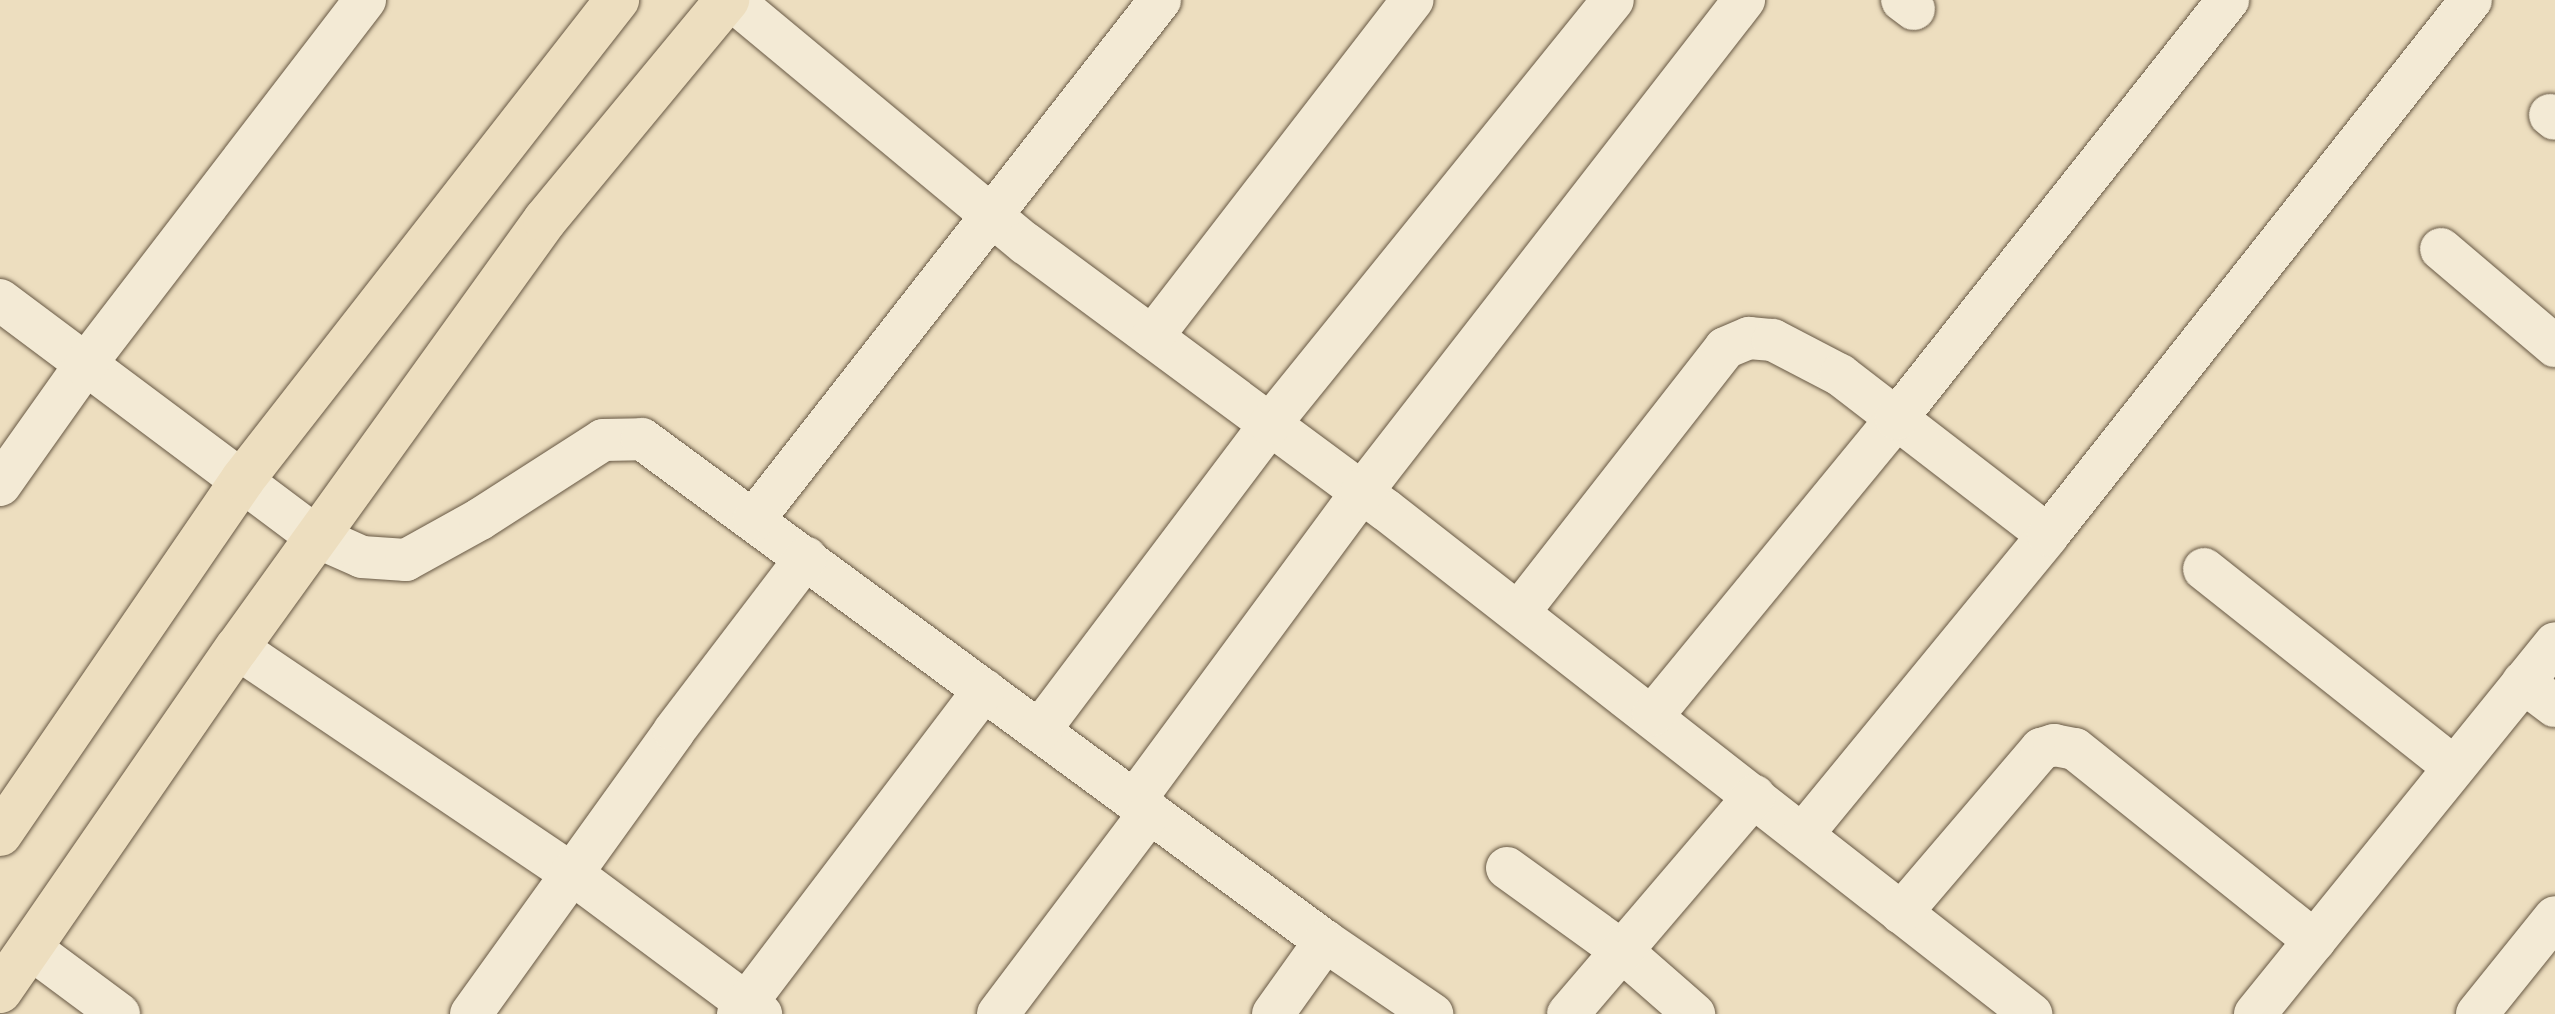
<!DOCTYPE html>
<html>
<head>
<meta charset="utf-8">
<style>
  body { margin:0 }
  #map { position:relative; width:2555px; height:1014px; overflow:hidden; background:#eddebf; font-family:"EB Garamond",serif }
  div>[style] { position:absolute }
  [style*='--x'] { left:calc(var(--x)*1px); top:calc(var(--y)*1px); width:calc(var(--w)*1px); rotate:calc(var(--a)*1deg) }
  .roads { filter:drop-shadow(0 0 2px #675844) drop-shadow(0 0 2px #675844) }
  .minor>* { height:42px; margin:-21px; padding:0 21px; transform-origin:21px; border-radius:21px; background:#f3ead5 }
  .major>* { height:44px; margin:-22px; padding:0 22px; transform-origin:22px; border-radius:22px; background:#eddebf }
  span { translate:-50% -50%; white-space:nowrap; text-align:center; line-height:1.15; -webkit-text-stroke:8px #f3ead5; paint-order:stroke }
</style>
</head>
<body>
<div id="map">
  <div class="roads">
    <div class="minor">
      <div style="--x:732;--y:0;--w:381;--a:39.7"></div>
      <div style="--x:1025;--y:243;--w:449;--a:36.5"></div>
      <div style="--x:1386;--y:510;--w:819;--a:38"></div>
      <div style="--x:1902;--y:0;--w:15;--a:37"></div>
      <div style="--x:2550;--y:115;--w:6;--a:39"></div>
      <div style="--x:2441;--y:249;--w:150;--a:40.4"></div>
      <div style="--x:0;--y:300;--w:396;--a:36.8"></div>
      <div style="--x:317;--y:537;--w:49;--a:24"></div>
      <div style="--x:362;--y:557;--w:44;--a:3.9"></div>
      <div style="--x:406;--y:560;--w:85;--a:-29"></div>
      <div style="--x:480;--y:519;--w:146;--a:-32.7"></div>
      <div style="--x:603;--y:440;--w:39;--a:-1"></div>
      <div style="--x:642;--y:439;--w:848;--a:36.32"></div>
      <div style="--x:1325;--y:941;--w:130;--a:34.3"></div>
      <div style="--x:1152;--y:337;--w:426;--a:-52.3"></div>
      <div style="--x:0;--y:485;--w:147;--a:-54.7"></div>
      <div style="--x:85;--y:365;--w:460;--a:-52.5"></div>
      <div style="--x:754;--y:519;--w:659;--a:-51.96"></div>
      <div style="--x:2204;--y:569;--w:319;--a:38.4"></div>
      <div style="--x:1519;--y:612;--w:335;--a:-52"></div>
      <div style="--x:1725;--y:348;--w:26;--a:-23"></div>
      <div style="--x:1749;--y:338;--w:24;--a:5"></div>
      <div style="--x:1773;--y:340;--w:76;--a:27.6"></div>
      <div style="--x:1840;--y:375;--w:262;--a:37.6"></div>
      <div style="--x:237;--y:648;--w:403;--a:34"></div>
      <div style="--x:571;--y:873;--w:237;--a:36.6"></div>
      <div style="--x:2523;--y:682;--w:40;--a:37"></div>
      <div style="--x:1653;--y:715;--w:383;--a:-50.6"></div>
      <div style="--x:1896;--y:419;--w:535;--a:-51.61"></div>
      <div style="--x:1039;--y:731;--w:384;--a:-53"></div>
      <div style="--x:1270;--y:424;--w:545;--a:-51.03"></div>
      <div style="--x:1134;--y:801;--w:384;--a:-53.6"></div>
      <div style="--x:1362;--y:492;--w:623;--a:-52.17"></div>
      <div style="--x:1802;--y:835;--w:388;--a:-50.6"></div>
      <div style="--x:2048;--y:535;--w:682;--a:-51.67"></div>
      <div style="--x:1507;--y:868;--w:142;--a:35.8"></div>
      <div style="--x:1622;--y:951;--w:96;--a:41.2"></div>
      <div style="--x:1901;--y:913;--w:216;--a:-49.5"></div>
      <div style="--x:2041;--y:749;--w:14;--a:-17"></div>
      <div style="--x:2054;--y:745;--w:21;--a:11"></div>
      <div style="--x:2075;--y:749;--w:307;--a:38.7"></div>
      <div style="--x:30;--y:948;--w:111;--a:36.6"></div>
      <div style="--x:471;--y:1014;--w:348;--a:-54.3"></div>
      <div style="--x:674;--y:731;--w:218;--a:-52.7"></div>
      <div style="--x:738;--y:1014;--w:407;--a:-52.8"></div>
      <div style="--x:998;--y:1014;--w:253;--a:-53"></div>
      <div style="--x:1273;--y:1014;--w:90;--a:-54.5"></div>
      <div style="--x:1568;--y:1014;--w:287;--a:-49.5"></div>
      <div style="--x:2255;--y:1014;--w:477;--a:-51"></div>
      <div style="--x:2477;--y:1014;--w:124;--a:-51.2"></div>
    </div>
    <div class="major">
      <div style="--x:0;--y:834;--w:430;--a:-55.6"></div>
      <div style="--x:243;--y:479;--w:608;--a:-52.02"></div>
      <div style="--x:0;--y:991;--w:417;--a:-55.4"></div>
      <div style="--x:237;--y:648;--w:527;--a:-54.26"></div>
      <div style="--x:545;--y:220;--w:286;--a:-50.4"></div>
    </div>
  </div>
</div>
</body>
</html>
